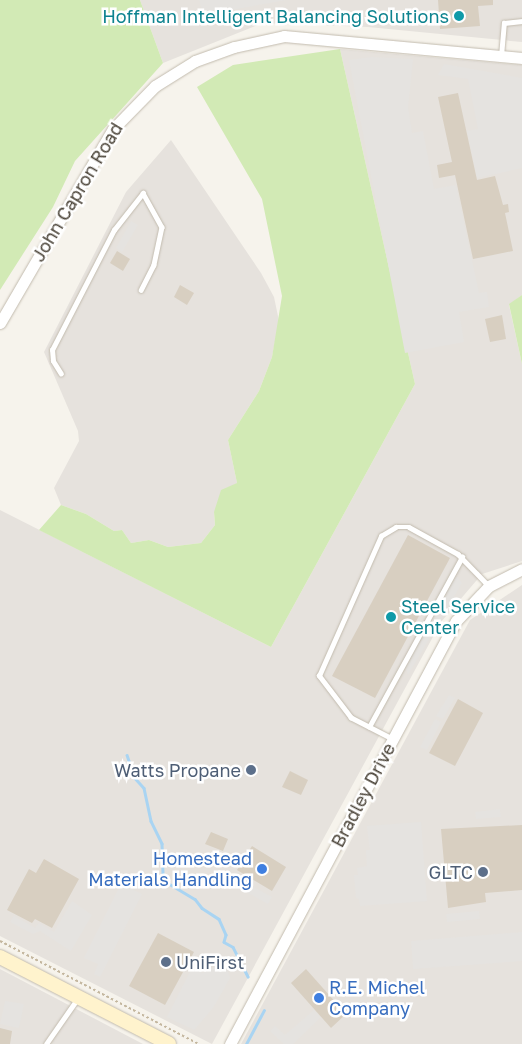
<!DOCTYPE html>
<html>
<head>
<meta charset="utf-8">
<style>
  body { margin:0 }
  #map { position:relative; width:522px; height:1044px; overflow:hidden; background:#f6f3ec; font-family:"Golos Text",sans-serif }
  div>[style] { position:absolute }
  [style*='--x'] { left:calc(var(--x)*1px); top:calc(var(--y)*1px); width:calc(var(--w)*1px); rotate:calc(var(--a)*1deg) }
  .industrial>* { inset:0; background:#e6e2dd }
  .green>* { inset:0; background:#d2eab5 }
  .parking>* { inset:0; background:#e5e3e0 }
  .stream>* { height:2.5px; margin:-1.25px; padding:0 1.25px; transform-origin:1.25px; border-radius:1.25px; background:#a9d4f2 }
  .building>* { inset:0; background:#d8cfc1 }
  .path>* { height:2px; margin-top:-1px; transform-origin:0; background:repeating-linear-gradient(90deg,#c4b79f 0 2.5px,transparent 0 5px) }
  .roads { filter:drop-shadow(0 0 1px #c2bbae) drop-shadow(0 0 1px #c2bbae) }
  .service>* { height:4.5px; margin:-2.25px; padding:0 2.25px; transform-origin:2.25px; border-radius:2.25px; background:#fff }
  .tertiary>* { height:11px; margin:-5.5px; padding:0 5.5px; transform-origin:5.5px; border-radius:5.5px; background:#fff }
  .secondary>* { height:14px; margin:-7px; padding:0 7px; transform-origin:7px; border-radius:7px; background:#fff3cd }
  .dots>* { width:14px; height:14px; translate:-50% -50%; box-sizing:border-box; border:2px solid #fff; border-radius:50% }
  span { translate:-50% -50%; white-space:nowrap; text-align:center; line-height:1.15; -webkit-text-stroke:5px #fff; paint-order:stroke }
  .culture-label { font-size:18px; color:#0d838f }
  .right { translate:-100% -50%; text-align:right }
  .left { translate:0 -50%; text-align:left }
  .street-label { font-size:18px; color:#4b4439 }
  .service-label { font-size:18px; color:#4e5e75 }
  .shop-label { font-size:18px; color:#366cbe }
</style>
</head>
<body>
<div id="map">
  <div class="industrial">
    <div style="clip-path:polygon(140px 0,522px 0,522px 42px,368px 27px,263px 23px,163px 63px)"></div>
    <div style="clip-path:polygon(340px 49px,522px 65px,522px 295px,509px 305px,522px 364px,522px 561px,482px 574px,441px 622px,212px 1044px,0 936px,0 510px,271px 647px,415px 384px)"></div>
    <div style="clip-path:polygon(171px 140px,261px 273px,274px 297px,279px 321px,272px 357px,259px 391px,228px 440px,237px 483px,214px 512px,215px 525px,201px 543px,168px 547px,149px 540px,131px 543px,122px 530px,114px 531px,86px 514px,61px 505px,54px 488px,79px 441px,78px 431px,44px 352px,126px 192px)"></div>
    <div style="clip-path:polygon(522px 585px,522px 1044px,241px 1044px,470px 620px)"></div>
    <div style="clip-path:polygon(0 969px,143px 1044px,0 1044px)"></div>
  </div>
  <div class="green">
    <div style="clip-path:polygon(0 0,140px 0,163px 63px,75px 161px,53px 207px,0 290px)"></div>
    <div style="clip-path:polygon(340px 49px,415px 384px,271px 647px,39px 530px,61px 505px,86px 514px,114px 531px,122px 530px,131px 543px,149px 540px,168px 547px,201px 543px,215px 525px,214px 512px,221px 490px,237px 483px,228px 440px,259px 391px,272px 357px,282px 296px,262px 199px,197px 87px,233px 65px)"></div>
    <div style="clip-path:polygon(522px 295px,522px 364px,509px 304px)"></div>
  </div>
  <div class="parking">
    <div style="clip-path:polygon(199px 0,286px 0,203px 15px)"></div>
    <div style="clip-path:polygon(371px 57px,413px 59px,408px 107px,412px 133px,423px 131px,434px 189px,456px 185px,479px 293px,487px 292px,489px 307px,459px 312px,464px 342px,405px 353px,349px 60px)"></div>
    <div style="clip-path:polygon(444px 64px,522px 78px,522px 168px,477px 178px,467px 131px,478px 129px,468px 79px,438px 75px)"></div>
    <div style="clip-path:polygon(131px 221px,138px 225px,122px 252px,116px 248px)"></div>
    <div style="clip-path:polygon(456px 575px,462px 583px,408px 675px,405px 667px)"></div>
    <div style="clip-path:polygon(449px 695px,455px 698px,443px 719px,436px 716px)"></div>
    <div style="clip-path:polygon(435px 719px,441px 722px,427px 750px,420px 747px)"></div>
    <div style="clip-path:polygon(500px 809px,501px 817px,476px 819px,475px 812px)"></div>
    <div style="clip-path:polygon(421px 822px,427px 901px,360px 906px,359px 899px,356px 898px,354px 875px,358px 875px,357px 868px,367px 866px,366px 850px,370px 850px,367px 826px)"></div>
    <div style="clip-path:polygon(244px 882px,272px 897px,268px 904px,241px 889px)"></div>
    <div style="clip-path:polygon(121px 884px,142px 894px,100px 977px,94px 974px,98px 964px,84px 958px)"></div>
    <div style="clip-path:polygon(72px 901px,92px 915px,71px 951px,40px 931px,33px 934px,10px 922px,14px 916px,35px 928px,39px 923px,54px 932px)"></div>
    <div style="clip-path:polygon(479px 911px,480px 919px,447px 922px,446px 914px)"></div>
    <div style="clip-path:polygon(522px 932px,522px 961px,413px 969px,411px 941px)"></div>
    <div style="clip-path:polygon(225px 962px,230px 978px,213px 1008px,194px 1030px,167px 1017px,192px 968px,203px 973px)"></div>
    <div style="clip-path:polygon(5px 1001px,24px 1004px,19px 1028px,0 1024px)"></div>
    <div style="clip-path:polygon(314px 1010px,321px 1017px,293px 1044px,284px 1044px,270px 1031px,275px 1026px,285px 1035px)"></div>
  </div>
  <div class="stream">
    <div style="--x:127;--y:755;--w:24;--a:71"></div>
    <div style="--x:135;--y:778;--w:13;--a:48"></div>
    <div style="--x:144;--y:788;--w:34;--a:78"></div>
    <div style="--x:151;--y:821;--w:25;--a:64"></div>
    <div style="--x:162;--y:844;--w:36;--a:88"></div>
    <div style="--x:163;--y:880;--w:37;--a:31"></div>
    <div style="--x:195;--y:899;--w:11;--a:52"></div>
    <div style="--x:202;--y:908;--w:20;--a:33"></div>
    <div style="--x:219;--y:919;--w:17;--a:66"></div>
    <div style="--x:226;--y:935;--w:7;--a:106"></div>
    <div style="--x:224;--y:942;--w:10;--a:29"></div>
    <div style="--x:233;--y:947;--w:33;--a:63"></div>
    <div style="--x:246;--y:1044;--w:38;--a:-62"></div>
  </div>
  <div class="building">
    <div style="clip-path:polygon(438px 0,493px 0,493px 5px,478px 6px,480px 26px,440px 29px)"></div>
    <div style="clip-path:polygon(458px 93px,477px 180px,495px 176px,503px 205px,508px 204px,509px 212px,505px 213px,513px 251px,473px 259px,455px 175px,439px 178px,437px 165px,452px 162px,438px 97px)"></div>
    <div style="clip-path:polygon(117px 251px,130px 259px,123px 271px,110px 263px)"></div>
    <div style="clip-path:polygon(180px 285px,194px 293px,187px 305px,174px 297px)"></div>
    <div style="clip-path:polygon(502px 315px,506px 339px,490px 342px,485px 319px)"></div>
    <div style="clip-path:polygon(408px 535px,450px 558px,375px 698px,332px 676px)"></div>
    <div style="clip-path:polygon(458px 699px,483px 713px,455px 766px,429px 753px)"></div>
    <div style="clip-path:polygon(247px 764px,258px 770px,255px 776px,244px 770px)"></div>
    <div style="clip-path:polygon(290px 771px,308px 780px,301px 795px,282px 787px)"></div>
    <div style="clip-path:polygon(522px 825px,522px 890px,485px 893px,486px 902px,448px 908px,441px 829px)"></div>
    <div style="clip-path:polygon(211px 832px,228px 839px,223px 851px,205px 844px)"></div>
    <div style="clip-path:polygon(252px 846px,286px 867px,272px 891px,237px 870px)"></div>
    <div style="clip-path:polygon(44px 859px,79px 879px,52px 928px,35px 919px,32px 923px,7px 910px,29px 869px,36px 873px)"></div>
    <div style="clip-path:polygon(158px 933px,194px 952px,165px 1005px,129px 986px)"></div>
    <div style="clip-path:polygon(306px 969px,346px 1014px,331px 1028px,291px 983px)"></div>
    <div style="clip-path:polygon(0 1028px,12px 1031px,10px 1044px,0 1044px)"></div>
  </div>
  <div class="path">
    <div style="--x:0;--y:941;--w:224;--a:27.4"></div>
  </div>
  <div class="roads">
    <div class="service">
      <div style="--x:501;--y:56;--w:33;--a:-85"></div>
      <div style="--x:504;--y:23;--w:18;--a:-6"></div>
      <div style="--x:61;--y:374;--w:15;--a:-122"></div>
      <div style="--x:53;--y:361;--w:11;--a:-95"></div>
      <div style="--x:52;--y:350;--w:135;--a:-62.7"></div>
      <div style="--x:114;--y:230;--w:47;--a:-51.9"></div>
      <div style="--x:143;--y:193;--w:39;--a:61"></div>
      <div style="--x:162;--y:227;--w:39;--a:102"></div>
      <div style="--x:154;--y:265;--w:28;--a:117"></div>
      <div style="--x:369;--y:727;--w:194;--a:-61.3"></div>
      <div style="--x:392;--y:739;--w:46;--a:-152.9"></div>
      <div style="--x:351;--y:718;--w:53;--a:-127.3"></div>
      <div style="--x:319;--y:676;--w:153;--a:-66.1"></div>
      <div style="--x:381;--y:536;--w:17;--a:-31"></div>
      <div style="--x:396;--y:527;--w:13;--a:0"></div>
      <div style="--x:409;--y:527;--w:56;--a:28.9"></div>
      <div style="--x:458;--y:554;--w:43;--a:45.9"></div>
      <div style="--x:46;--y:1044;--w:56;--a:-55.2"></div>
    </div>
    <div class="tertiary">
      <div style="--x:0;--y:323;--w:225;--a:-59.8"></div>
      <div style="--x:113;--y:129;--w:60;--a:-45.7"></div>
      <div style="--x:155;--y:86;--w:47;--a:-32"></div>
      <div style="--x:195;--y:61;--w:41;--a:-19.7"></div>
      <div style="--x:234;--y:47;--w:51;--a:-12.4"></div>
      <div style="--x:284;--y:36;--w:239;--a:5.3"></div>
      <div style="--x:230;--y:1044;--w:480;--a:-61.9"></div>
      <div style="--x:456;--y:621;--w:48;--a:-46.7"></div>
      <div style="--x:489;--y:586;--w:37;--a:-27"></div>
    </div>
    <div class="secondary">
      <div style="--x:0;--y:957;--w:190;--a:27.2"></div>
    </div>
  </div>
  <div class="dots">
    <div style="left:459px;top:16px;background:#0f9aa8"></div>
    <div style="left:391px;top:617px;background:#0f9aa8"></div>
    <div style="left:251px;top:770px;background:#5c6f8a"></div>
    <div style="left:262px;top:869px;background:#3f7fe0"></div>
    <div style="left:483px;top:872px;background:#5c6f8a"></div>
    <div style="left:166px;top:962px;background:#5c6f8a"></div>
    <div style="left:319px;top:998px;background:#3f7fe0"></div>
  </div>
  <div class="culture-label">
    <span class="right" style="left:449px;top:16px">Hoffman Intelligent Balancing Solutions</span>
    <span class="left" style="left:401px;top:617px">Steel Service<br>Center</span>
  </div>
  <div class="street-label">
    <span style="left:77px;top:192px;rotate:-59deg">John Capron Road</span>
    <span style="left:363px;top:795px;rotate:-62deg">Bradley Drive</span>
  </div>
  <div class="service-label">
    <span class="right" style="left:241px;top:770px">Watts Propane</span>
    <span class="right" style="left:473px;top:872px">GLTC</span>
    <span class="left" style="left:176px;top:962px">UniFirst</span>
  </div>
  <div class="shop-label">
    <span class="right" style="left:252px;top:869px">Homestead<br>Materials Handling</span>
    <span class="left" style="left:329px;top:998px">R.E. Michel<br>Company</span>
  </div>
</div>
</body>
</html>
